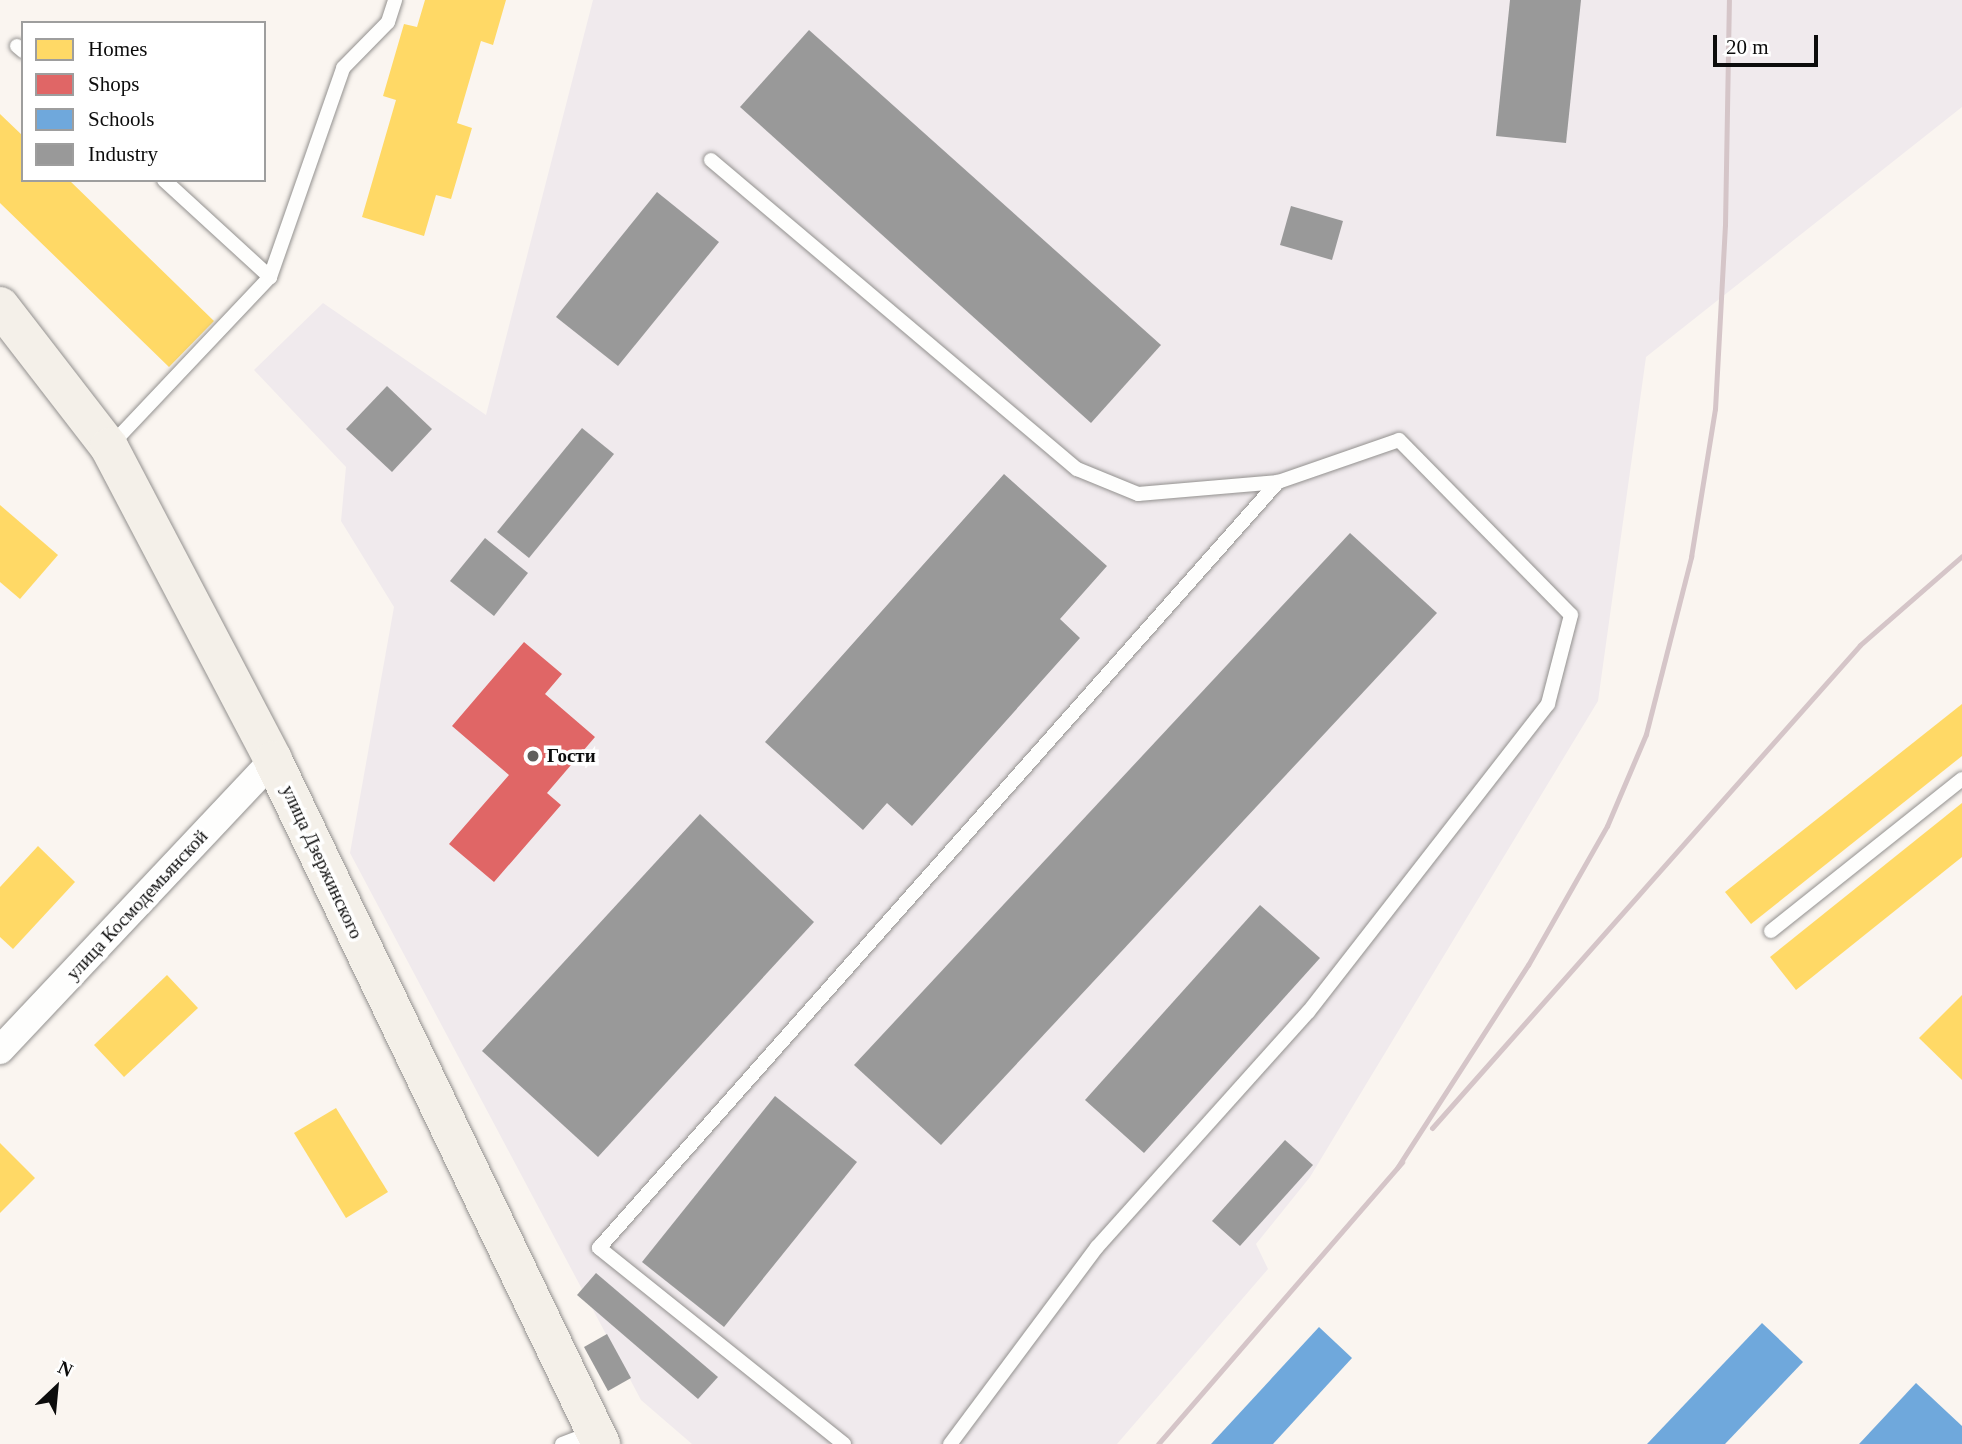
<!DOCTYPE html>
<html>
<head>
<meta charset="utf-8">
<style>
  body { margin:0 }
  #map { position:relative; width:1962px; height:1444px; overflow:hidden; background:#faf5f0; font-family:"Times New Roman",serif }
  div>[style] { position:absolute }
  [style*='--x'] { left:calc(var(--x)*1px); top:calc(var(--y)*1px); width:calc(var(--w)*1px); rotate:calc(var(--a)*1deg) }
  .industrial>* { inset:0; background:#f0eaed }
  .homes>* { inset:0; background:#ffd966 }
  .shops>* { inset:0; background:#e06666 }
  .schools>* { inset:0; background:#6fa8dc }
  .industry>* { inset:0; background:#999 }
  .roads { filter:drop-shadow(0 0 2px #93918f) drop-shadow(0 0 2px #93918f) }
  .lane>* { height:14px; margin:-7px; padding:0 7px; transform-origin:7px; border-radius:7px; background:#fefefd }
  .street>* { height:28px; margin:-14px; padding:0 14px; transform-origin:14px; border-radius:14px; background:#fefefd }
  .secondary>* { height:38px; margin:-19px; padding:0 19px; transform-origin:19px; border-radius:19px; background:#f4f0e9 }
  .rail>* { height:5px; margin:-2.5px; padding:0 2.5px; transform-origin:2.5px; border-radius:2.5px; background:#d5c5c8 }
  .dots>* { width:19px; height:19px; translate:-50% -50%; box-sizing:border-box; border:4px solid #fff; border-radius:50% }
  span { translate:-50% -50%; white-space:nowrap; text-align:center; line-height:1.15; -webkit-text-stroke:7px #fff; paint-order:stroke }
  .poi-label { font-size:19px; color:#0c0c0c; font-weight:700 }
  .left { translate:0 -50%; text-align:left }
  .street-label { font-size:19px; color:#0c0c0c }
  .legend { position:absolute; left:21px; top:21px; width:245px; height:161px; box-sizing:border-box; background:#fff; border:2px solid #9e9e9e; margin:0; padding:9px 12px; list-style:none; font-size:21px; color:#0c0c0c }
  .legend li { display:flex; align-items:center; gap:14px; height:35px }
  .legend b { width:35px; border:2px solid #9e9e9e }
  .north { position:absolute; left:21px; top:1353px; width:70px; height:70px; -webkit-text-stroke:5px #fff; paint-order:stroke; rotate:26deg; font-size:19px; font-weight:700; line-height:28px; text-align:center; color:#0c0c0c }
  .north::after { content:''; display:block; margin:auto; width:24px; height:32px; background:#0c0c0c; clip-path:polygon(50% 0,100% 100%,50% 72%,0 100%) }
  .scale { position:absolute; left:1713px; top:35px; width:105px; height:32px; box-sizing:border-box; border:4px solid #0c0c0c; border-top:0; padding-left:9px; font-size:21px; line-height:24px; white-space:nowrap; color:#0c0c0c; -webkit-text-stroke:5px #fff; paint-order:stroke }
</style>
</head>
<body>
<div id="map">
  <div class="industrial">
    <div style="clip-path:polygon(593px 0,1962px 0,1962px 107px,1646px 357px,1598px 701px,1310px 1177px,1256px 1244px,1268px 1269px,1117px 1444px,692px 1444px,641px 1400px,350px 853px,394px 607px,341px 521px,346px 467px,254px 370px,323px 303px,486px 415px)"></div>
  </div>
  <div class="homes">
    <div style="clip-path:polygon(425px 0,506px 0,493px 45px,481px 41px,457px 123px,472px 128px,451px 199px,436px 195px,424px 236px,362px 217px,396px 100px,383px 96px,404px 24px,417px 27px)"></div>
    <div style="clip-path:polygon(0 114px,23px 136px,23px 180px,69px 180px,214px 321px,169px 367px,0 203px)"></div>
    <div style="clip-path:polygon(0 505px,58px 555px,20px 599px,0 582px)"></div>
    <div style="clip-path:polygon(1962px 704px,1962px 756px,1751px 924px,1725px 892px)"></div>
    <div style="clip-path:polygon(1962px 803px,1962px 857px,1796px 990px,1770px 957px)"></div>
    <div style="clip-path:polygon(38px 846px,75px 882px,13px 949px,0 937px,0 887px)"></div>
    <div style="clip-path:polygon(167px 975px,198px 1008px,124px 1077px,94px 1045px)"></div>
    <div style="clip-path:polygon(1962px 995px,1962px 1080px,1919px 1038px)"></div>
    <div style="clip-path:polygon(336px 1108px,388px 1192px,346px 1218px,294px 1133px)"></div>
    <div style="clip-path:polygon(0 1143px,35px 1178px,0 1213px)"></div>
  </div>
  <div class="shops">
    <div style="clip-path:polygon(524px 642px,562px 674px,545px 694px,595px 737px,547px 793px,561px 805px,494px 882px,449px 844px,509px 775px,452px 726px)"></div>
  </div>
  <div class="schools">
    <div style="clip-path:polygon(1762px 1323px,1803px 1362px,1725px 1444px,1647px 1444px)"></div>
    <div style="clip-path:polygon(1319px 1327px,1352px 1358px,1273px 1444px,1211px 1444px)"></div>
    <div style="clip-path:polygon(1916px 1383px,1962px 1426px,1962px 1444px,1859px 1444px)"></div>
  </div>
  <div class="industry">
    <div style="clip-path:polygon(1510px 0,1581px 0,1566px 143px,1496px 136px)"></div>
    <div style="clip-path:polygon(809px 30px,1161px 345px,1091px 423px,740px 107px)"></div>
    <div style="clip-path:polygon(657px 192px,719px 242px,618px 366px,556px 317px)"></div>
    <div style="clip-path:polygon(1291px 206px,1343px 221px,1332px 260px,1280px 245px)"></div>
    <div style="clip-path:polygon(387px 386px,432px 429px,392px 472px,346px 429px)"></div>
    <div style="clip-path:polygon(582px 428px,614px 454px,529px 558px,497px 532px)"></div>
    <div style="clip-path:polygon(1004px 474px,1107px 566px,1060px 619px,1080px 638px,912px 826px,887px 803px,863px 830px,765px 742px)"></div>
    <div style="clip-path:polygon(1350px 533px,1437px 613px,941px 1145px,854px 1065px)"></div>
    <div style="clip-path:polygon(485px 538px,528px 573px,494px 616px,450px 581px)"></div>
    <div style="clip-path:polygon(700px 814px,814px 922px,598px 1157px,482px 1051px)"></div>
    <div style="clip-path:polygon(1260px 905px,1320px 958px,1144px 1153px,1085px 1100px)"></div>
    <div style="clip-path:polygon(775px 1096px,857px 1162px,724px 1327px,642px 1262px)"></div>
    <div style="clip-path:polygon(1285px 1140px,1313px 1165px,1240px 1246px,1212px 1221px)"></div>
    <div style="clip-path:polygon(596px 1273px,718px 1377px,698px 1399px,577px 1295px)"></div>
    <div style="clip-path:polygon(607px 1334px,631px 1378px,608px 1391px,584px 1347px)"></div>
  </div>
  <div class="roads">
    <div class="lane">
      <div style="--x:17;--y:46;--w:8;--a:40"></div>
      <div style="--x:711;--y:160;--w:479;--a:40.2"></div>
      <div style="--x:1077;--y:469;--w:66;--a:22.3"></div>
      <div style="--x:1138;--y:494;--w:141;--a:-4.9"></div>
      <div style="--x:1278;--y:482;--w:128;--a:-19.1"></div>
      <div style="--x:1399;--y:440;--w:245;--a:45.5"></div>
      <div style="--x:1571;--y:615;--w:92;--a:104.5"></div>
      <div style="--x:1548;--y:704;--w:390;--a:127.9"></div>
      <div style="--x:1308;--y:1012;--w:316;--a:131.9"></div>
      <div style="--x:1097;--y:1247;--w:246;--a:126.7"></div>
      <div style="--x:164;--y:180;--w:144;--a:42.5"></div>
      <div style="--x:110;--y:446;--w:233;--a:-46.6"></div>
      <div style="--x:270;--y:277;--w:221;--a:-70.7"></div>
      <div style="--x:343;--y:68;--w:64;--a:-45.6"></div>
      <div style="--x:388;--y:22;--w:23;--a:-72"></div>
      <div style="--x:1771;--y:931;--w:244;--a:-38.5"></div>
      <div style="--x:562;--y:1444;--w:33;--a:-21"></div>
      <div style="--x:844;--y:1444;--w:314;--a:-141.3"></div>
      <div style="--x:599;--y:1248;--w:1024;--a:-48.45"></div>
    </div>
    <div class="street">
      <div style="--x:0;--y:1050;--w:398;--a:-46.7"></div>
    </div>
    <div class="secondary">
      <div style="--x:0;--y:306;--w:178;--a:52.3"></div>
      <div style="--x:109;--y:447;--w:353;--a:62.3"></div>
      <div style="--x:273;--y:760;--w:759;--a:64.38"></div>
    </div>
  </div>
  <div class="rail">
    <div style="--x:1432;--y:1128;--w:645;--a:-48.45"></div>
    <div style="--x:1860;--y:645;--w:135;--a:-41.1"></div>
    <div style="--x:1397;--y:1168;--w:242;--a:-57.2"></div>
    <div style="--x:1528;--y:965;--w:160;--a:-60.4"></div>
    <div style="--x:1607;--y:826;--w:100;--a:-67"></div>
    <div style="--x:1646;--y:734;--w:183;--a:-75.7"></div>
    <div style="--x:1691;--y:557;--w:150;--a:-80.8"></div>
    <div style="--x:1715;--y:409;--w:184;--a:-86.9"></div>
    <div style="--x:1725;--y:225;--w:225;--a:-89"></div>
    <div style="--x:1158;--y:1444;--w:373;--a:-49.1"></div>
  </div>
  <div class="dots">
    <div style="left:533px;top:756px;background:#5f5e5c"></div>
  </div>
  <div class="poi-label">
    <span class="left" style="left:547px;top:756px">Гости</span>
  </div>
  <div class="street-label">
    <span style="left:322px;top:862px;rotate:65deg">улица Дзержинского</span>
    <span style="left:137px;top:905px;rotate:-47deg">улица Космодемьянской</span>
  </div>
  <ul class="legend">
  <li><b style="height:19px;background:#ffd966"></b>Homes</li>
  <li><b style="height:19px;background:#e06666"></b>Shops</li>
  <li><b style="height:19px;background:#6fa8dc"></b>Schools</li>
  <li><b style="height:19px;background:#999"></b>Industry</li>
  </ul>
  <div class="north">N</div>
  <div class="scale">20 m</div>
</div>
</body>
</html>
